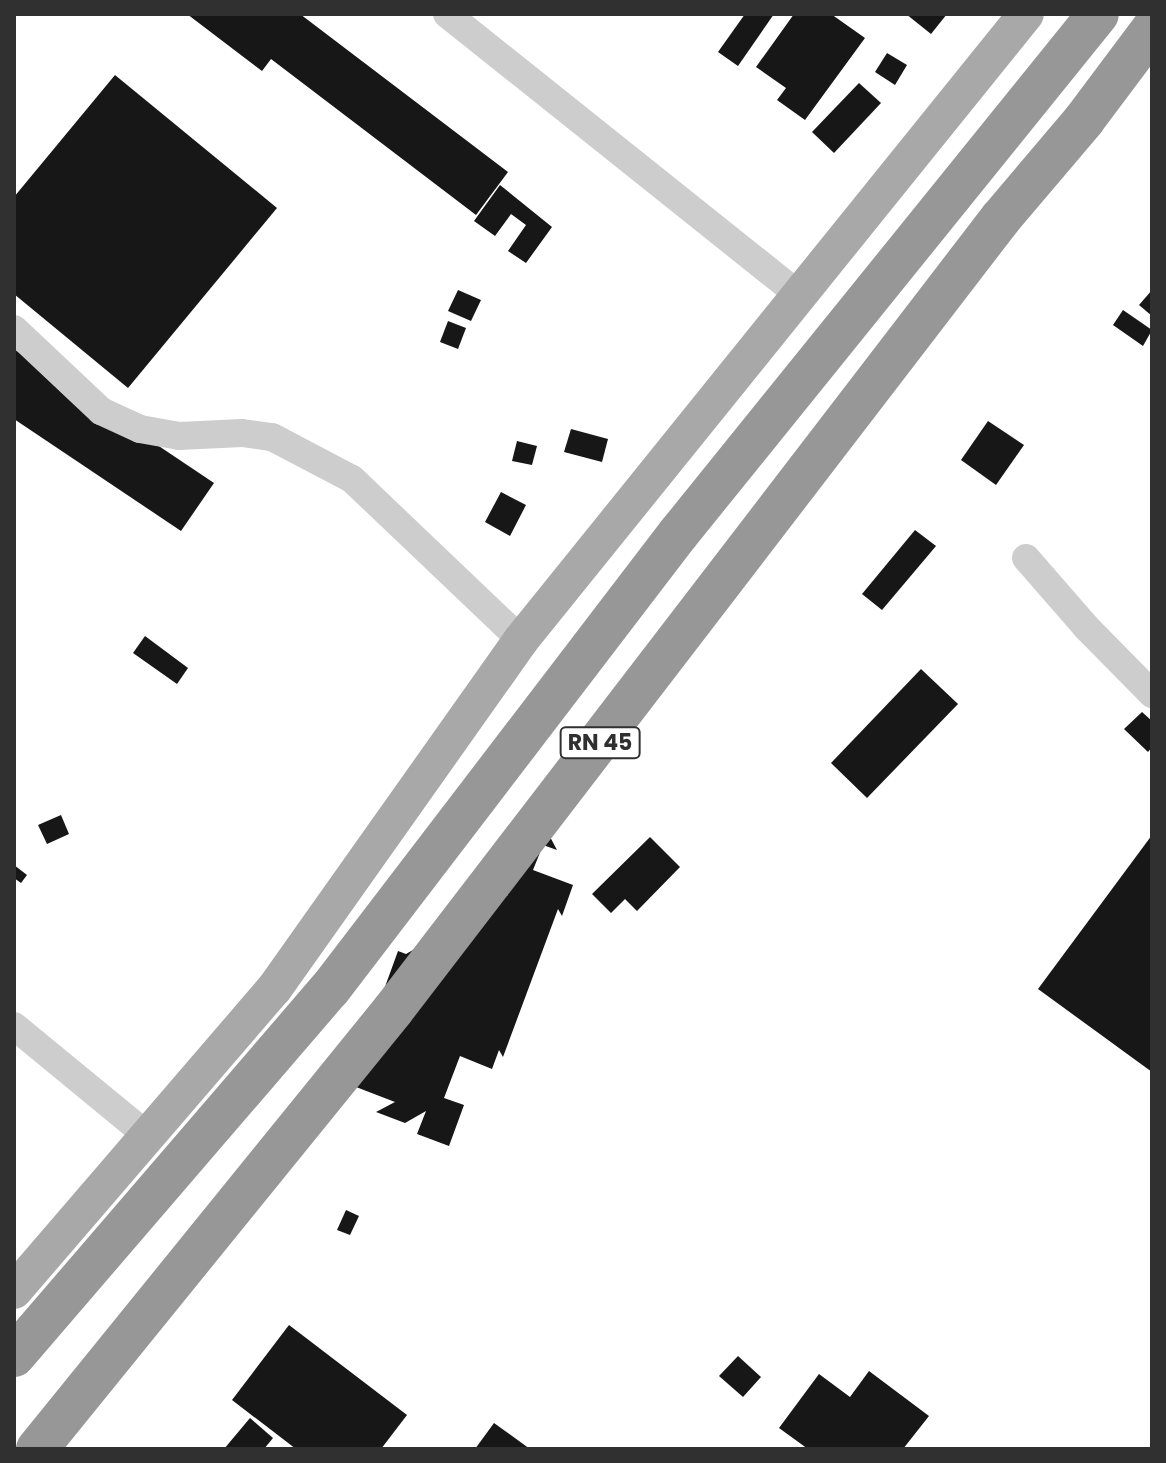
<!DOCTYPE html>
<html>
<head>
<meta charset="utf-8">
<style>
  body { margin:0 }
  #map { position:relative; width:1166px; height:1463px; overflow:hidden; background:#fff; font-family:Poppins,sans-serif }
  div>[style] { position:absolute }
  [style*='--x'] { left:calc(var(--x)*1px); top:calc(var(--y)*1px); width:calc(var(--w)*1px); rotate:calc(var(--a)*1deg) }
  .building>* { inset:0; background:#171717 }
  .minor>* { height:28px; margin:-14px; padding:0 14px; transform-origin:14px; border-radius:14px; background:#cdcdcd }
  .major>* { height:36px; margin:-18px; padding:0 18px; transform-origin:18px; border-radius:18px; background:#a8a8a8 }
  .highway>* { height:42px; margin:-21px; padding:0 21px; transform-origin:21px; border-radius:21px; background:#979797 }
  span { translate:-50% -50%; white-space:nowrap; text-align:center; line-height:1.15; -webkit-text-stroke:8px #fff; paint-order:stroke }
  .shield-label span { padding:2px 6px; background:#fff; border:2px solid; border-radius:6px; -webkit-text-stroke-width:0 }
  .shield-label { font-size:22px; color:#303030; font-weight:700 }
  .frame { position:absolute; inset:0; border:16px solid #303030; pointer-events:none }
</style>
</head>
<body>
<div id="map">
  <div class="building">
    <div style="clip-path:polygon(187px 14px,300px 14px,508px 172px,476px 215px,271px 59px,262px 71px)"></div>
    <div style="clip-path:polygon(745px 14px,774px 14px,738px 66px,718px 52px)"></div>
    <div style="clip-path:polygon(794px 14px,831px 14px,865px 38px,805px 120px,777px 100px,786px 88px,756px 67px)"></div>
    <div style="clip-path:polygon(906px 14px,947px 14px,931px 34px)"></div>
    <div style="clip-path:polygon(887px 53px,907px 65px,895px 85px,875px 72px)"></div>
    <div style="clip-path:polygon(115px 75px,277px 208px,128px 388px,14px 294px,14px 197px)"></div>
    <div style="clip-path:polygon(859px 83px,881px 103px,834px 153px,812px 132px)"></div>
    <div style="clip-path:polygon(500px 185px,552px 227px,526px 263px,508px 251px,526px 225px,511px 214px,495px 236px,474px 221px)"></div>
    <div style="clip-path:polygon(458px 290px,481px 300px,471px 321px,448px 311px)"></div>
    <div style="clip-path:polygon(1152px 290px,1152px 316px,1139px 305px)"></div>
    <div style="clip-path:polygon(1123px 310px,1152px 330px,1143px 346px,1113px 325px)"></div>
    <div style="clip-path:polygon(448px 321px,466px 328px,458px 349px,440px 342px)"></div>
    <div style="clip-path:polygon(14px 349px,214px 483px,181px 531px,14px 419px)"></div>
    <div style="clip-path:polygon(988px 421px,1024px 445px,996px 485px,961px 460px)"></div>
    <div style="clip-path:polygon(571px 429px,608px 439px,602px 462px,564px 452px)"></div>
    <div style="clip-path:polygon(517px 441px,537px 446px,532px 465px,512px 461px)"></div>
    <div style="clip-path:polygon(501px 492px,526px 505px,510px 536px,485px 522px)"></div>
    <div style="clip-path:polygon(915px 530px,936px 546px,882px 610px,862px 594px)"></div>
    <div style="clip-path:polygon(145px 636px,188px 668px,177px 684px,133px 653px)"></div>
    <div style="clip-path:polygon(921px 669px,958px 704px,867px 798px,831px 763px)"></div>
    <div style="clip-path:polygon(1142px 712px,1152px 721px,1152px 747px,1148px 752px,1124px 729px)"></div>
    <div style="clip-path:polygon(61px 815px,69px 834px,47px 844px,38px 825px)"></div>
    <div style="clip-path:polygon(548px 833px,557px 850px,543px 845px,533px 870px,573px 885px,562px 916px,558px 909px,503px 1057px,499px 1050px,492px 1069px,460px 1056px,444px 1098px,464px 1105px,449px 1146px,417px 1134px,426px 1111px,405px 1123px,376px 1112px,395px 1102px,356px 1087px,374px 1017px,398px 951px,406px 954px,508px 895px,481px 885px)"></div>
    <div style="clip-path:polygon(1152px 835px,1152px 1072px,1038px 989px)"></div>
    <div style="clip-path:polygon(650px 837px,680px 867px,637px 911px,625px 899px,611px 913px,592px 894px)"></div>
    <div style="clip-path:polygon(14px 865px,27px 875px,21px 883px,14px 878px)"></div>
    <div style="clip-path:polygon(346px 1210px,359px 1216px,350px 1235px,337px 1230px)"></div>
    <div style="clip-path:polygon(289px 1325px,407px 1415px,381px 1449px,296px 1449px,232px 1400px)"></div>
    <div style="clip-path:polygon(738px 1356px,761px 1377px,743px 1397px,719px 1376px)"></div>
    <div style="clip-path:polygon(869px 1371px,929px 1416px,903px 1449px,808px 1449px,779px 1428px,819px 1374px,850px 1397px)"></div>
    <div style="clip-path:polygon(250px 1418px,273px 1438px,264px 1449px,224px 1449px)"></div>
    <div style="clip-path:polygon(494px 1423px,530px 1449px,475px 1449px)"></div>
  </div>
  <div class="minor">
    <div style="--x:447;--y:14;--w:453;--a:38.6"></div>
    <div style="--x:14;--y:329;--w:120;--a:43.3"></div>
    <div style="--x:101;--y:411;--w:43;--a:24.8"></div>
    <div style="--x:140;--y:429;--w:40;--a:10"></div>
    <div style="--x:179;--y:436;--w:63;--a:-2.7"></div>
    <div style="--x:242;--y:433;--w:30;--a:8"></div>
    <div style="--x:272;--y:437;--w:90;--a:27.7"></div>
    <div style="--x:352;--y:479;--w:233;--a:43.6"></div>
    <div style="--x:1026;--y:558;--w:93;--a:48.9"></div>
    <div style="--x:1087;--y:628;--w:93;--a:45.4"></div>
    <div style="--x:14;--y:1026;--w:173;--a:39.4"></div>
  </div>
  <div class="major">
    <div style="--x:14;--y:1291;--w:399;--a:-49.3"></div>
    <div style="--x:274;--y:989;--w:428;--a:-54.7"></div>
    <div style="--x:521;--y:640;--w:804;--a:-51.11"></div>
  </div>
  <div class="highway">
    <div style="--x:14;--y:1356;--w:484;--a:-49.3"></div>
    <div style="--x:330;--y:989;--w:573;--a:-52.59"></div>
    <div style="--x:678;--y:534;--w:668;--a:-51.07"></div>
    <div style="--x:37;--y:1449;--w:565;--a:-50.96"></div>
    <div style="--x:393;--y:1010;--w:998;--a:-52.49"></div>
    <div style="--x:1001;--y:218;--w:128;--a:-49.7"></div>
    <div style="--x:1084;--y:120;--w:114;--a:-53.2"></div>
  </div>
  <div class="shield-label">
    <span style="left:600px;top:743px">RN 45</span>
  </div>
  <div class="frame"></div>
</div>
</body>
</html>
